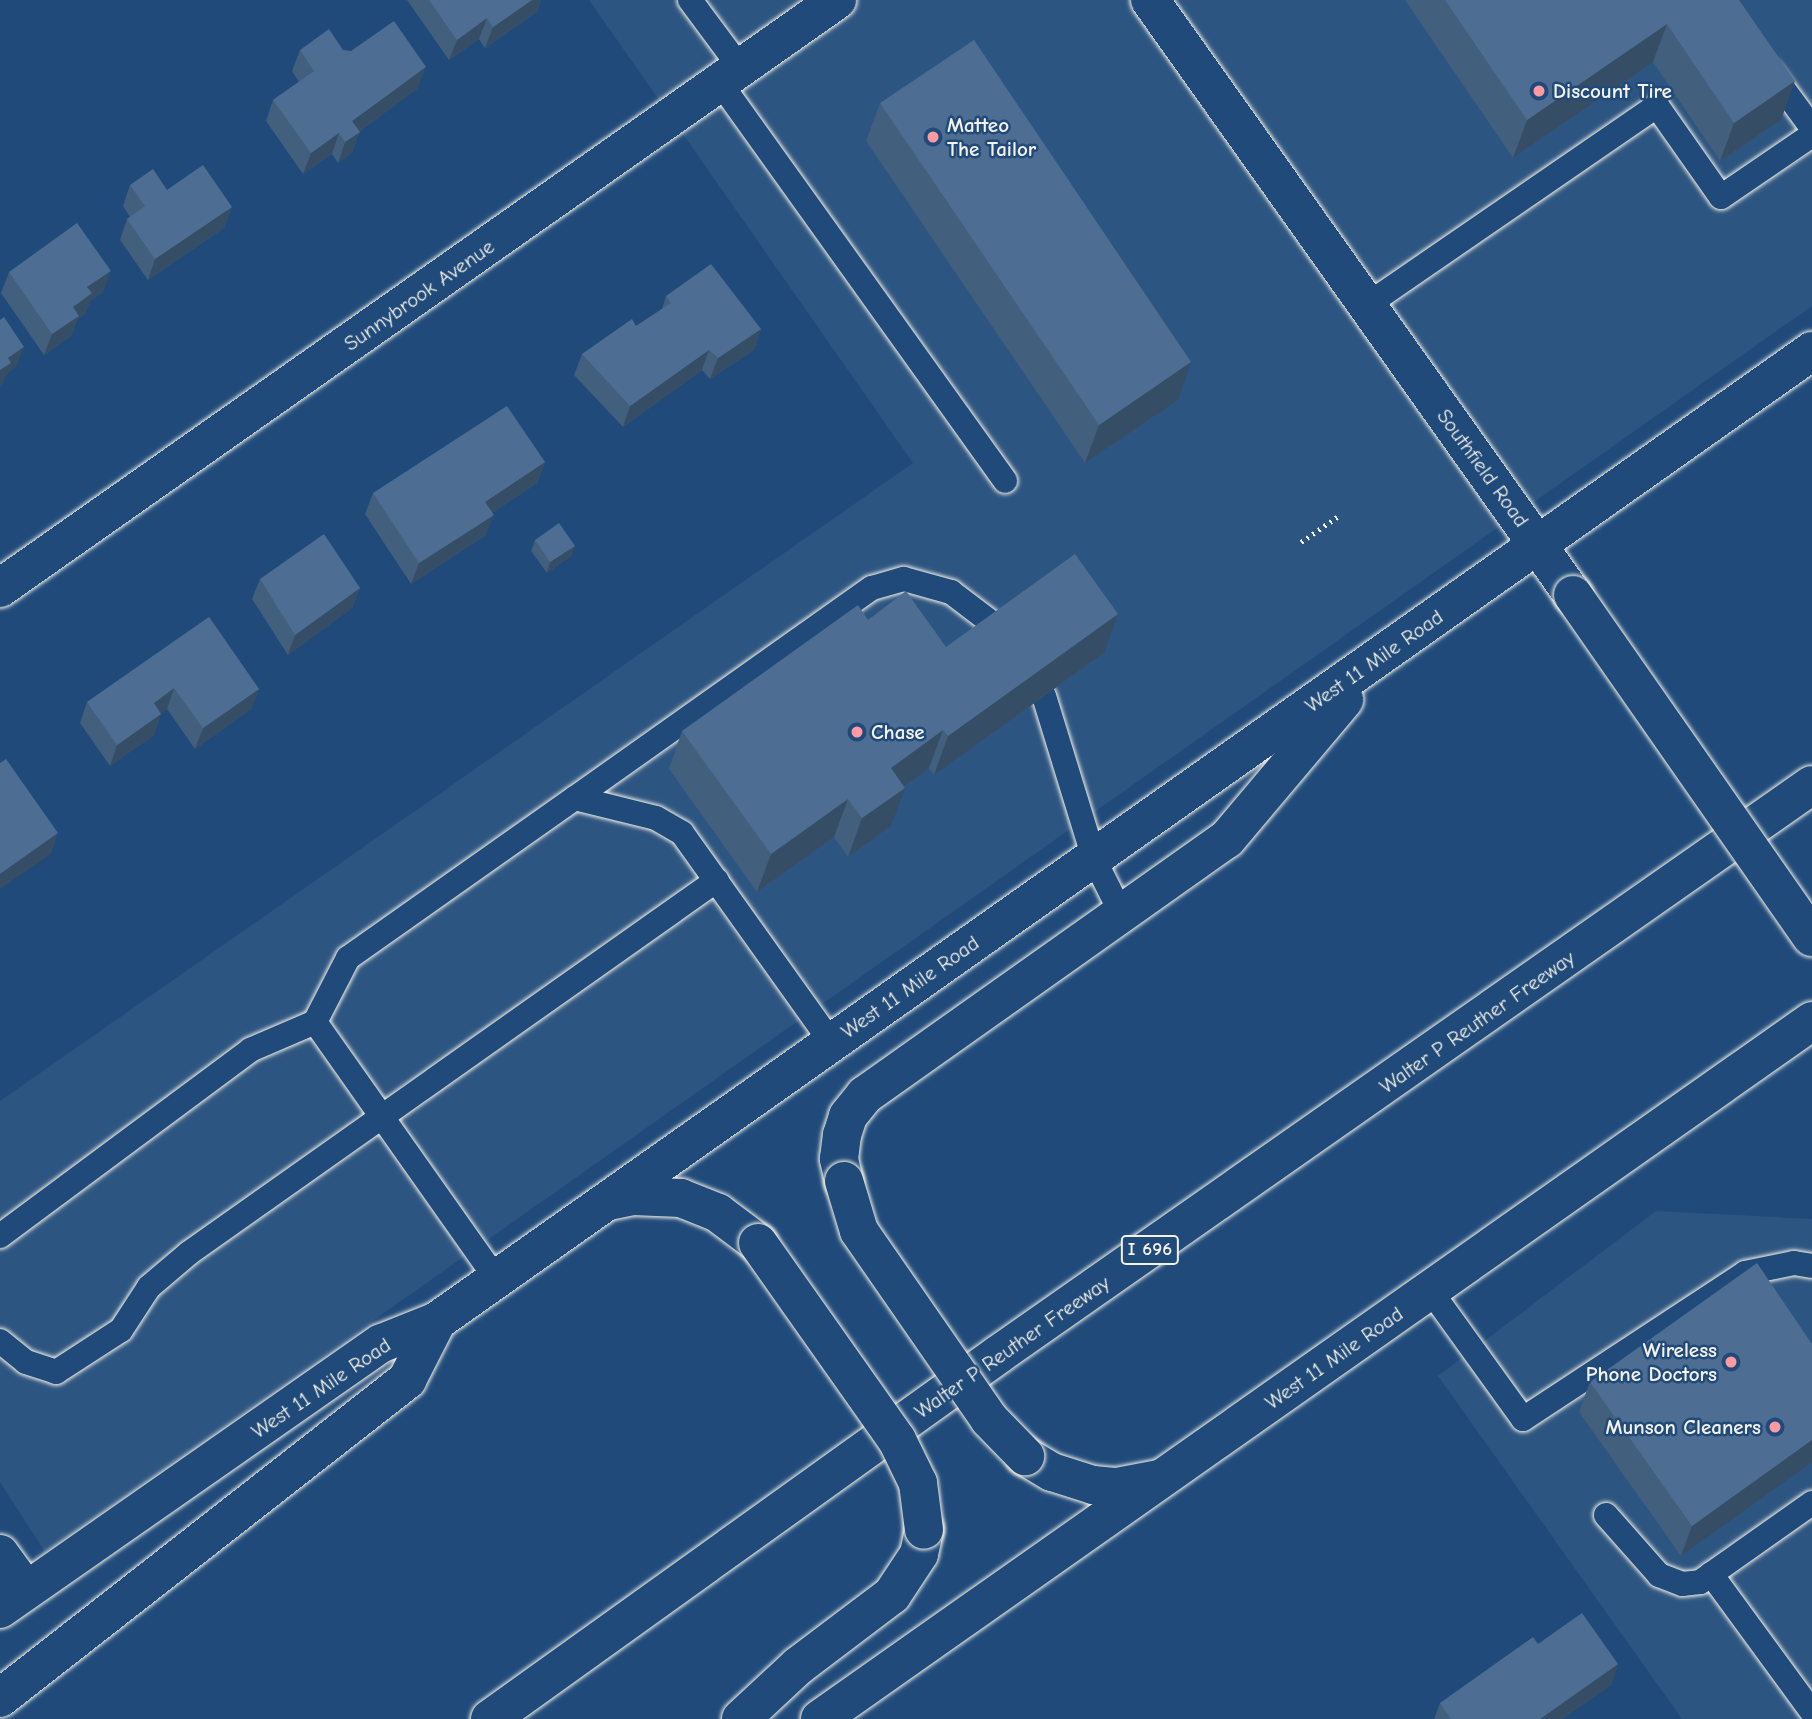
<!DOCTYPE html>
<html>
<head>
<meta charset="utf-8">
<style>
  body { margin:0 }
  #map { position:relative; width:1812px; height:1719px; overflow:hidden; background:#1f4a7a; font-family:"Comic Neue",sans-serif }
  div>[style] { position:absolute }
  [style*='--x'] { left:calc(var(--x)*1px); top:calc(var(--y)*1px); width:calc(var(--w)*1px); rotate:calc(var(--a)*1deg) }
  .built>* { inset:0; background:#2d5581 }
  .path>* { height:4.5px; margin-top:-2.25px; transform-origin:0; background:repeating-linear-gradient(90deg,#f4f1e8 0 2px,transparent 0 7px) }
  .roads { filter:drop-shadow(0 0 2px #f4f1e8) drop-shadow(0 0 2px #f4f1e8) }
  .lane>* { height:24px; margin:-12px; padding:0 12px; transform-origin:12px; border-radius:12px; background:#1f4a7a }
  .street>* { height:38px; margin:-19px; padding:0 19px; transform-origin:19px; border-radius:19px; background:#1f4a7a }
  .secondary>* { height:38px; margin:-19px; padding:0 19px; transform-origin:19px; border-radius:19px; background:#1f4a7a }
  .highway>* { height:38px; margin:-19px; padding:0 19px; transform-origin:19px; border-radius:19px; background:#1f4a7a }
  .bridges { filter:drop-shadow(0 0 2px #f4f1e8) drop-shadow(0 0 2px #f4f1e8) }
  .secondary-bridge>* { height:38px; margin:-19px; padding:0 19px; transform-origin:19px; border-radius:19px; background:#1f4a7a }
  .wall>* { inset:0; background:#425f7e }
  .shaded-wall>* { inset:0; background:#364d66 }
  .building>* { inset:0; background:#4d6e92 }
  .dots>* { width:19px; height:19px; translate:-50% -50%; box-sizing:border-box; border:4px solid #1f4a7a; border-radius:50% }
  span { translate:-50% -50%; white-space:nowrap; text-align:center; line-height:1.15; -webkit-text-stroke:5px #1f4a7a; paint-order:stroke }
  .shield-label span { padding:2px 5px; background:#1f4a7a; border:2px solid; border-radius:5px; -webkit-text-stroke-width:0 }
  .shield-label { font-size:19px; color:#f4f1e8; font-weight:700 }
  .poi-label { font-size:21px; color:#f4f1e8; font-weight:700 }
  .left { translate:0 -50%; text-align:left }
  .right { translate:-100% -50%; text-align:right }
  .street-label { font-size:21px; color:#f4f1e8 }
</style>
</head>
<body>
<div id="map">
  <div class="built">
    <div style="clip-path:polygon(589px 0,1812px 0,1812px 306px,45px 1552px,0 1482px,0 1101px,913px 463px)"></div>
    <div style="clip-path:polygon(1656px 1211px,1812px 1219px,1812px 1719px,1682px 1719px,1438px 1376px)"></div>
  </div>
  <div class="path">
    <div style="--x:1301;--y:542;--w:44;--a:-34.8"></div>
  </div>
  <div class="roads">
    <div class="lane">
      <div style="--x:690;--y:0;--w:87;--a:53.4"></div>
      <div style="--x:1771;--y:72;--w:69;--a:53.8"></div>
      <div style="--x:721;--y:84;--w:488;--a:54.4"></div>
      <div style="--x:1367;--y:305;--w:352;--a:-34.5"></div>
      <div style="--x:1657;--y:106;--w:111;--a:54.9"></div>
      <div style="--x:1721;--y:197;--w:110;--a:-34.3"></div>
      <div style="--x:1044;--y:696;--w:170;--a:72.9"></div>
      <div style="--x:1094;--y:859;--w:60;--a:63.4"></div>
      <div style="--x:575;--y:798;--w:364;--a:-35.3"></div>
      <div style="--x:872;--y:588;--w:33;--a:-16"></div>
      <div style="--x:904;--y:579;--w:49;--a:15.5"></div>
      <div style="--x:951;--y:592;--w:68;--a:37.2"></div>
      <div style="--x:315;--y:1022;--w:314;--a:54.8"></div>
      <div style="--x:0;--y:1236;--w:312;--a:-36.6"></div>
      <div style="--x:250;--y:1050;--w:71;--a:-23.3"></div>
      <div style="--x:315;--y:1022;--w:72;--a:-62.7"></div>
      <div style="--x:348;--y:958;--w:278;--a:-35.2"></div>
      <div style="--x:575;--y:798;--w:83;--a:13.9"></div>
      <div style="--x:656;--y:818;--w:30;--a:30"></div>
      <div style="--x:682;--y:833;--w:257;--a:54.5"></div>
      <div style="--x:1430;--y:1290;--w:159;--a:54.2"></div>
      <div style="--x:1523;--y:1419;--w:266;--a:-33.3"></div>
      <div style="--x:1745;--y:1273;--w:50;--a:-11.5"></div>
      <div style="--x:1794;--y:1263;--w:18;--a:9"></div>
      <div style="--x:0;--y:1341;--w:33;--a:39"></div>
      <div style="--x:26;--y:1362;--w:32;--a:18"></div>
      <div style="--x:56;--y:1372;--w:77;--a:-32.9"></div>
      <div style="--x:121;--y:1330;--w:51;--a:-56.9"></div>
      <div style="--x:149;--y:1287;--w:52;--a:-40.4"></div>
      <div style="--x:189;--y:1253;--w:646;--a:-35.24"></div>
      <div style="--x:1606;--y:1515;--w:80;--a:48.5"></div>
      <div style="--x:1659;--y:1575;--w:25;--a:21"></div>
      <div style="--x:1682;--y:1584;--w:18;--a:-6"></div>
      <div style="--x:1700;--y:1582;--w:137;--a:-35.2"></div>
      <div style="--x:1711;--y:1574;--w:171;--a:53.8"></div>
    </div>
    <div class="street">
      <div style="--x:0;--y:588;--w:1023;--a:-35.09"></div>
      <div style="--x:0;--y:1554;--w:44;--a:54.2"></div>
    </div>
    <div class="secondary">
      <div style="--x:1150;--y:0;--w:730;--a:54.59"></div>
      <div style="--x:844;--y:1181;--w:23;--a:-103"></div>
      <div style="--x:839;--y:1159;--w:24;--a:-83"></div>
      <div style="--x:842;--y:1135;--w:20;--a:-72"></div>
      <div style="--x:848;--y:1116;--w:27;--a:-51"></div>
      <div style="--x:865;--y:1095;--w:443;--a:-35.3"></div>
      <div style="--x:1227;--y:839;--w:182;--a:-49.9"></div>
      <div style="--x:609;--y:1201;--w:25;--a:-12"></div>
      <div style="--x:633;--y:1196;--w:48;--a:2.4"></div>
      <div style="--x:681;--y:1198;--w:40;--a:22"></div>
      <div style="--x:718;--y:1213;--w:50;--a:36.9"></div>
      <div style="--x:1025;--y:1456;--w:31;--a:31"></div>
      <div style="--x:1052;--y:1472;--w:43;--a:17.6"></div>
      <div style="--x:1093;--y:1485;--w:24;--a:5"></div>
      <div style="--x:1117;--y:1487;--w:43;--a:-10.8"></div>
      <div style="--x:0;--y:1609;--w:465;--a:-34.9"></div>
      <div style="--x:382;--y:1343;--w:59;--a:-21.8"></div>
      <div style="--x:437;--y:1321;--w:1683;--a:-35.2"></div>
      <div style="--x:741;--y:1719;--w:78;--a:-42.9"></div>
      <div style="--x:798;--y:1666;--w:118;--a:-37.1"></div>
      <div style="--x:892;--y:1595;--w:49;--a:-56.6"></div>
      <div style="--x:919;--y:1554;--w:25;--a:-78"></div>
      <div style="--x:820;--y:1719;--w:1213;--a:-35.13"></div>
    </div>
    <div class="highway">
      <div style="--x:0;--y:1698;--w:517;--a:-38"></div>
      <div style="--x:407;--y:1380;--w:66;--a:-63"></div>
      <div style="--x:490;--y:1719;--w:626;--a:-35.64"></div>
      <div style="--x:999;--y:1354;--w:992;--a:-34.99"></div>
    </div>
  </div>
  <div class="bridges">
    <div class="secondary-bridge">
      <div style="--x:1573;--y:595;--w:417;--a:55.1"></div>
      <div style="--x:844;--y:1181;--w:52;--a:73.3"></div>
      <div style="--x:859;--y:1231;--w:229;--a:55.3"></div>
      <div style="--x:989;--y:1419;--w:52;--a:45.8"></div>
      <div style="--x:758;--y:1243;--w:241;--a:54.8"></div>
      <div style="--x:897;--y:1440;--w:48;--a:64"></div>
      <div style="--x:918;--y:1483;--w:47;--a:82.7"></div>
    </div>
  </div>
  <div class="wall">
    <div style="clip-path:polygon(407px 0,541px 0,537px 12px,485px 48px,479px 39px,449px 60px)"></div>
    <div style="clip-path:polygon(1405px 0,1739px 0,1781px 120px,1720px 161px,1653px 62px,1513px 158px)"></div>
    <div style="clip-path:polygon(300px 50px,343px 50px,418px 88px,360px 131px,352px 153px,338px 163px,332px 154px,303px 174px,266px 121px,273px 100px,299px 82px,292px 71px)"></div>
    <div style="clip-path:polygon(880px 103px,1178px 400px,1085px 463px,866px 141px)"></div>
    <div style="clip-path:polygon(130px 185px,167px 190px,232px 207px,224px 228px,148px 280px,120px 240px,127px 219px,130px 217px,123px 206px)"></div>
    <div style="clip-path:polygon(9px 272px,103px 292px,90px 301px,85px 314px,77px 320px,71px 336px,44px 355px,1px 293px)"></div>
    <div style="clip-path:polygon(666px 296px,761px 329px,754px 350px,710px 379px,702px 370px,623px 427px,574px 375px,582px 354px,636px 326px,662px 309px)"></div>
    <div style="clip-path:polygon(545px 462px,537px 483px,492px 513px,486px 535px,411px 584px,365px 514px,373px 493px)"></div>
    <div style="clip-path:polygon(535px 540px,575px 546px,571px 556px,547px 573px,531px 551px)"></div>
    <div style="clip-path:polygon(260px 579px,360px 588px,352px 608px,288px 655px,252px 599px)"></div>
    <div style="clip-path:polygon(209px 617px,259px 689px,251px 709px,195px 749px,167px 709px,161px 713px,154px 735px,110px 766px,80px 723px,87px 702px)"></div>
    <div style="clip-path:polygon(868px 620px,946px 647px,1104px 653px,934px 775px,929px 768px,904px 787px,891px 826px,848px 857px,834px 837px,757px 892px,669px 769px,682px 731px)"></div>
    <div style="clip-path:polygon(1812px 1344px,1681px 1556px,1579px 1412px,1590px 1382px)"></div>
    <div style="clip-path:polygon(1538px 1644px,1618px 1664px,1611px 1685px,1562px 1719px,1434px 1719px,1440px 1703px)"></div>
  </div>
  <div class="shaded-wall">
    <div style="clip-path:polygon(532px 0,541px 0,537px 12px,485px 48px,493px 27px)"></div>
    <div style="clip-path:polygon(487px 18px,479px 39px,449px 60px,457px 40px)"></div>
    <div style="clip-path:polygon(1667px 24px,1653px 62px,1513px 158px,1527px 120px)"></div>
    <div style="clip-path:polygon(426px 67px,418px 88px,345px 142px,352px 121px)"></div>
    <div style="clip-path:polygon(1795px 81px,1781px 120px,1720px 161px,1734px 123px)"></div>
    <div style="clip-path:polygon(360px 132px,352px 153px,338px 163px,345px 142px)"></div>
    <div style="clip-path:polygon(339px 133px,332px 154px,303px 174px,311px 153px)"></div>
    <div style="clip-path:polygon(232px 207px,224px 228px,148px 280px,155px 259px)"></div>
    <div style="clip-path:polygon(111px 271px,103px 292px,90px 301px,85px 314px,77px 320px,71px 336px,44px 355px,52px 334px,87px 287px)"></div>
    <div style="clip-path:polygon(761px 329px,754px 350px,710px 379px,718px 358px)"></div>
    <div style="clip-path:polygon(24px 347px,16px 367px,6px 375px,3px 384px,0 386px,0 370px,8px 358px)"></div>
    <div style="clip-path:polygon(709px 350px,702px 370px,623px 427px,630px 406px)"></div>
    <div style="clip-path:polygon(1191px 362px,1178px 400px,1085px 463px,1099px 425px)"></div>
    <div style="clip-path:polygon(545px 462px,537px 483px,478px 522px,485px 502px)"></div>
    <div style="clip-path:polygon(494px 515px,486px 535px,411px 584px,419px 563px)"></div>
    <div style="clip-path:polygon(575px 546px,571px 556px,547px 573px,550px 562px)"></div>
    <div style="clip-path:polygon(360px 588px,352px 608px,288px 655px,295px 635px)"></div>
    <div style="clip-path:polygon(1118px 614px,1104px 653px,934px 775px,948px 736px)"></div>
    <div style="clip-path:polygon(174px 688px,167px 709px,146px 724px,154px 703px)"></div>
    <div style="clip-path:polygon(259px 689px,251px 709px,195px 749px,203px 728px)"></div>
    <div style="clip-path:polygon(161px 714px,154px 735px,110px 766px,117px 745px)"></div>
    <div style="clip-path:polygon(943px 730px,929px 768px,877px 807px,891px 768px)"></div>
    <div style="clip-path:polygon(905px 788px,891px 826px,848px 857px,862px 818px)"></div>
    <div style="clip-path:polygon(848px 799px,834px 837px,757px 892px,771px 854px)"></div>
    <div style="clip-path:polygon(58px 833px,51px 854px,0 889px,0 874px)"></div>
    <div style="clip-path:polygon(1812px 1440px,1812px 1462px,1681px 1556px,1692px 1526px)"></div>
    <div style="clip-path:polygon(1618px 1664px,1611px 1685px,1562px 1719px,1540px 1719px)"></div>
  </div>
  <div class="building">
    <div style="clip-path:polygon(429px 0,532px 0,493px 27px,487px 18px,457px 40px)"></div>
    <div style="clip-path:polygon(1445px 0,1739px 0,1795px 81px,1734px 123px,1667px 24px,1527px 120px)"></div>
    <div style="clip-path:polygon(394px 21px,426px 67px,352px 121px,360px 132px,345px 142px,339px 133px,311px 153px,273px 100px,314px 71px,300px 50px,329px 29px,343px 50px,351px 51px)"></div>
    <div style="clip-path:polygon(974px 40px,1191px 362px,1099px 425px,880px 103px)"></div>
    <div style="clip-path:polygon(203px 165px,232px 207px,155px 259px,127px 219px,145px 206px,130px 185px,153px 169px,167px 190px)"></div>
    <div style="clip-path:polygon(77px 223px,111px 271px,87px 287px,92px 293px,73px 307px,79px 316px,52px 334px,9px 272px)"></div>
    <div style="clip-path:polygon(711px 264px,761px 329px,718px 358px,709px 350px,630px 406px,582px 354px,632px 319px,636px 326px,671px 303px,666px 296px)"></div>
    <div style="clip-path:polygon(4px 317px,24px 347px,8px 358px,11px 363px,0 370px,0 320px)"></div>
    <div style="clip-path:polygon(507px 406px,545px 462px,485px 502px,494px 515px,419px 563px,373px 493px)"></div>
    <div style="clip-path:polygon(559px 523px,575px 546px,550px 562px,535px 540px)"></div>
    <div style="clip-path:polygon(324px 534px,360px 588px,295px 635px,260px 579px)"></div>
    <div style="clip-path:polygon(1075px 554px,1118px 614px,948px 736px,943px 730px,891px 768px,905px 788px,862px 818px,848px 799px,771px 854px,682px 731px,858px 605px,868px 620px,906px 591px,946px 647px)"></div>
    <div style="clip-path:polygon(209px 617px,259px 689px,203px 728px,174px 688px,154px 703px,161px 714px,117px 745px,87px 702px)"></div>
    <div style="clip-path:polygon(6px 759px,58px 833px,0 874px,0 763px)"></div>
    <div style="clip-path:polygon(1757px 1263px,1812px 1344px,1812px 1440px,1692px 1526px,1590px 1382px)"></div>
    <div style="clip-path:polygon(1582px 1613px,1618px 1664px,1540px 1719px,1451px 1719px,1440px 1703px,1533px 1637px,1538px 1644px)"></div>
  </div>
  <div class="dots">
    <div style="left:1539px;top:91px;background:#ff9aa2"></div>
    <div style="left:933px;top:137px;background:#ff9aa2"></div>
    <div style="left:857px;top:732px;background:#ff9aa2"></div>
    <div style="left:1731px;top:1362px;background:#ff9aa2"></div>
    <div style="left:1775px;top:1427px;background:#ff9aa2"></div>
  </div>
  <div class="shield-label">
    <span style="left:1150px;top:1250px">I 696</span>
  </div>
  <div class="poi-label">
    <span class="left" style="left:1553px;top:91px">Discount Tire</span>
    <span class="left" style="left:947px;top:137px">Matteo<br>The Tailor</span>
    <span class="left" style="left:871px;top:732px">Chase</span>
    <span class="right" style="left:1717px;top:1362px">Wireless<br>Phone Doctors</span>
    <span class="right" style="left:1761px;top:1427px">Munson Cleaners</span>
  </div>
  <div class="street-label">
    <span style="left:419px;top:295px;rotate:-35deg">Sunnybrook Avenue</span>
    <span style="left:1483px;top:468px;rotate:54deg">Southfield Road</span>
    <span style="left:1374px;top:661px;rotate:-35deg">West 11 Mile Road</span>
    <span style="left:910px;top:987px;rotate:-35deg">West 11 Mile Road</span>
    <span style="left:1477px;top:1022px;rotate:-35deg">Walter P Reuther Freeway</span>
    <span style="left:1012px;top:1347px;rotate:-35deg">Walter P Reuther Freeway</span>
    <span style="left:1334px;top:1358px;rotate:-35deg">West 11 Mile Road</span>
    <span style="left:321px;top:1388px;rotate:-34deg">West 11 Mile Road</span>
  </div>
</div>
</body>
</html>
